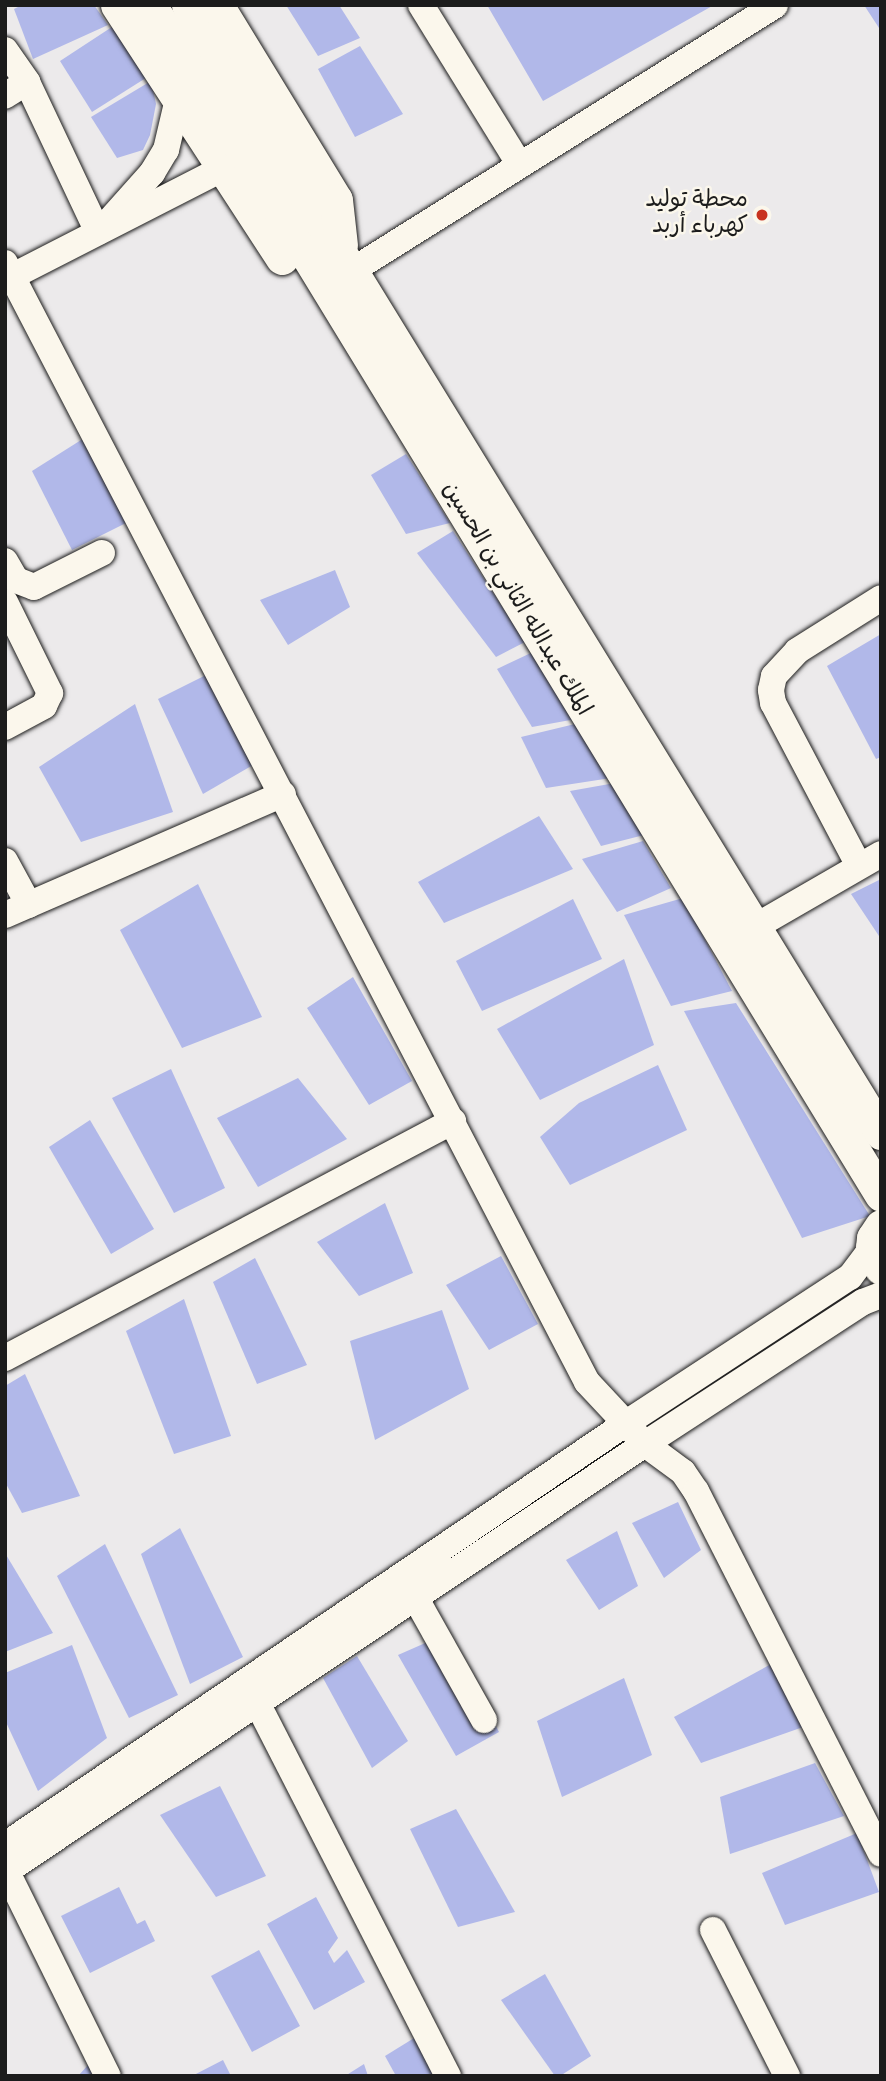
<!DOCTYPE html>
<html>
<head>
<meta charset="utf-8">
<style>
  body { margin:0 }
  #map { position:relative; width:886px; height:2081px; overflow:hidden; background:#eceaeb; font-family:Dekko,"Playpen Sans Arabic",sans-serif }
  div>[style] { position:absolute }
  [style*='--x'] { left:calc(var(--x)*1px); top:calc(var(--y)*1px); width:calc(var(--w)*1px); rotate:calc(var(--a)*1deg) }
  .building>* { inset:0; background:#b1b8e9 }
  .roads { filter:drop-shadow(0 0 2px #1c1c1c) drop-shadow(0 0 2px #1c1c1c) }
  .minor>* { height:26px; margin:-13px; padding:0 13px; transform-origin:13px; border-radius:13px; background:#fbf7ec }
  .major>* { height:33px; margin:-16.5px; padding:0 16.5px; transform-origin:16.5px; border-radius:16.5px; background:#fbf7ec }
  .dots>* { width:19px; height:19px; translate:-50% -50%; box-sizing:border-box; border:4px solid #fbf7ec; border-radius:50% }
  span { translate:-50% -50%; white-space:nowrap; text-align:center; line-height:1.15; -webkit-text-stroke:5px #fbf7ec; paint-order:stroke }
  .poi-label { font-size:23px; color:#1c1c1c }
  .right { translate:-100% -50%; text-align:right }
  .street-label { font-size:23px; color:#1c1c1c }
  .frame { position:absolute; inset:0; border:7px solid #1c1c1c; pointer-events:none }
</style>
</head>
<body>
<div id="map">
  <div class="building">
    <div style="clip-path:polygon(22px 5px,94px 5px,108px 25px,33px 59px,14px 9px)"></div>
    <div style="clip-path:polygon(286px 5px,339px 5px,360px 38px,318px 56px)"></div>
    <div style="clip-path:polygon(487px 5px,714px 5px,543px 101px)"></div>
    <div style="clip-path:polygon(864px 5px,881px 5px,881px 31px)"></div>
    <div style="clip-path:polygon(118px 23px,149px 76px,92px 112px,60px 61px)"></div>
    <div style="clip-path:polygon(360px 46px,403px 114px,355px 137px,318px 69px)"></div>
    <div style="clip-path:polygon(151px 81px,156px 104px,150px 135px,143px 150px,117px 158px,91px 117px)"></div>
    <div style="clip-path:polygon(89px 435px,126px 523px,72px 550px,32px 471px)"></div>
    <div style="clip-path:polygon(406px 454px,450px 523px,406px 534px,371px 475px)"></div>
    <div style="clip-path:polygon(453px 531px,525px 642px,496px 657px,417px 553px)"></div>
    <div style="clip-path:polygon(335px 570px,350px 607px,288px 645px,260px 600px)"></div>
    <div style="clip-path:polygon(881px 634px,881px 757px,876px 759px,827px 666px)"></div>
    <div style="clip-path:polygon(535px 651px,576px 719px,532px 727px,497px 669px)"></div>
    <div style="clip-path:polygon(206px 675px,253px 765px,203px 794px,158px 699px)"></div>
    <div style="clip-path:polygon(135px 704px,173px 812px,81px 842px,39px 767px)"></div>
    <div style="clip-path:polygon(575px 724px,611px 778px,546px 788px,521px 737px)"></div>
    <div style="clip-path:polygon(615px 783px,644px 835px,601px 846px,570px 791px)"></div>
    <div style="clip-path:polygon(539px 816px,573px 869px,444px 923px,418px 882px)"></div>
    <div style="clip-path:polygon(643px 841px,671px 888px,617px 912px,582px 859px)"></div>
    <div style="clip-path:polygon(881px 879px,881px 939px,851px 894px)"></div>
    <div style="clip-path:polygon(198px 884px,262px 1017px,182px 1048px,120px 930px)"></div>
    <div style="clip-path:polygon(683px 898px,732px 991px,671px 1006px,624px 915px)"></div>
    <div style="clip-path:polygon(573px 899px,602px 959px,482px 1011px,456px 961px)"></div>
    <div style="clip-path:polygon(624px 959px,654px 1045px,540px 1100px,497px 1029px)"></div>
    <div style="clip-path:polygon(353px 977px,412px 1081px,369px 1105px,307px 1008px)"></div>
    <div style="clip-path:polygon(736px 1003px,870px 1216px,802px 1238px,684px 1011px)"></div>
    <div style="clip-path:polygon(658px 1065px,687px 1130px,570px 1185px,540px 1137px,579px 1103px)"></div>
    <div style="clip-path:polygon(171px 1069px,225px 1188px,174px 1213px,112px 1098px)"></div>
    <div style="clip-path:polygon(298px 1078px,347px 1139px,258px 1187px,217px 1118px)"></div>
    <div style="clip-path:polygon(90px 1120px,154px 1229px,111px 1254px,49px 1147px)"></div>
    <div style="clip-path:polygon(385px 1203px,413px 1273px,359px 1296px,317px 1242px)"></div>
    <div style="clip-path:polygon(501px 1256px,538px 1324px,489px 1350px,446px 1285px)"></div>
    <div style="clip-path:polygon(255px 1258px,307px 1365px,257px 1384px,213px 1282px)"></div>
    <div style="clip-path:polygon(184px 1299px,231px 1436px,174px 1454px,126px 1331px)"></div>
    <div style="clip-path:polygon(442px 1310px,469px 1389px,375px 1440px,350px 1341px)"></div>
    <div style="clip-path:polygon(25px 1374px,80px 1496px,22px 1513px,5px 1482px,5px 1386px)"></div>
    <div style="clip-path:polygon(678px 1502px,701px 1550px,664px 1578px,632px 1523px)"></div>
    <div style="clip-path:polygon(180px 1528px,243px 1657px,190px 1684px,141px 1554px)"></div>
    <div style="clip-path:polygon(617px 1531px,638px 1586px,599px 1610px,566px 1560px)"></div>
    <div style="clip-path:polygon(105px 1544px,178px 1695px,129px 1718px,57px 1576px)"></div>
    <div style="clip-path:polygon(5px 1553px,53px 1633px,5px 1652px)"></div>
    <div style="clip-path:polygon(448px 1633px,499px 1732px,456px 1756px,398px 1655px)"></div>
    <div style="clip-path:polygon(72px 1645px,107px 1738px,38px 1791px,5px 1720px,5px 1673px)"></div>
    <div style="clip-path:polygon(357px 1656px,408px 1741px,372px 1768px,323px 1678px)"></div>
    <div style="clip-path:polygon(773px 1663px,806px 1726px,701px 1763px,674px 1717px)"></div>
    <div style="clip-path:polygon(624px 1678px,652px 1755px,562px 1797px,537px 1721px)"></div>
    <div style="clip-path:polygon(815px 1763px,844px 1816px,730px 1854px,720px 1797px)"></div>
    <div style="clip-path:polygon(220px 1786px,266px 1876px,216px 1897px,160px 1815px)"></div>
    <div style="clip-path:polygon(456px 1809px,515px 1912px,458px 1927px,410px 1829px)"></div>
    <div style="clip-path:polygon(857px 1833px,879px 1892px,785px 1925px,762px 1873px)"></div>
    <div style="clip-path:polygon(119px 1887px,137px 1924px,145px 1920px,155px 1941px,90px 1973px,61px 1916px)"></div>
    <div style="clip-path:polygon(316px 1897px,338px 1938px,328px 1952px,334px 1963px,347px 1950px,365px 1982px,314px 2010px,267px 1924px)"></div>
    <div style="clip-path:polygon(259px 1950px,300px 2026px,252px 2052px,211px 1976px)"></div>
    <div style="clip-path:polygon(545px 1974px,591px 2056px,560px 2076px,555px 2076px,501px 2000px)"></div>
    <div style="clip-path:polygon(419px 2035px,439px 2076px,396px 2076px,385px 2056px)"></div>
    <div style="clip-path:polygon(223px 2060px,231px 2076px,192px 2076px)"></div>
    <div style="clip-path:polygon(89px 2064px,95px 2076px,78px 2076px)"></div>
    <div style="clip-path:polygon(364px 2064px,368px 2076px,345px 2076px)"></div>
  </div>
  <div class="roads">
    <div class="minor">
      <div style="--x:421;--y:5;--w:188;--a:58.3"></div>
      <div style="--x:5;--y:50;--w:39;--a:55"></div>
      <div style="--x:27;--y:82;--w:26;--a:148"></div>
      <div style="--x:27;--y:82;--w:166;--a:64.7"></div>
      <div style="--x:111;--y:219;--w:62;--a:-48.3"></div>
      <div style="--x:152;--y:173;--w:27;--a:-59"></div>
      <div style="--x:166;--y:150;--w:52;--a:-76.8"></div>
      <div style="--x:5;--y:263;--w:1261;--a:62.52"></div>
      <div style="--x:587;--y:1382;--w:85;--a:46.9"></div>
      <div style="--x:645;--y:1444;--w:47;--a:36.4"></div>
      <div style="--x:683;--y:1472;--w:23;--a:56"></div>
      <div style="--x:696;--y:1491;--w:407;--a:63"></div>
      <div style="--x:353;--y:270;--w:498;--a:-32.1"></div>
      <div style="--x:5;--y:280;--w:246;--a:-27.1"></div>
      <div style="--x:5;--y:561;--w:22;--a:60"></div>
      <div style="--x:16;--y:580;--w:19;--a:21"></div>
      <div style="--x:34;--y:587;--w:76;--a:-26.6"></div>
      <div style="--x:5;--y:602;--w:102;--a:63.7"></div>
      <div style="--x:50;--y:693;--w:14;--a:115"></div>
      <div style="--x:44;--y:706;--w:44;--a:151.7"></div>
      <div style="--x:5;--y:861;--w:50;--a:61.4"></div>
      <div style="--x:859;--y:866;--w:184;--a:-117.8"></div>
      <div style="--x:773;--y:703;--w:13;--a:-99"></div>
      <div style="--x:771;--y:690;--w:14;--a:-78"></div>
      <div style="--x:774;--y:676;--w:34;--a:-47"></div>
      <div style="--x:797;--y:651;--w:99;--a:-32.2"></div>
      <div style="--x:5;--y:915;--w:303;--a:-23.5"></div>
      <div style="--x:753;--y:928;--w:148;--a:-30"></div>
      <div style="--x:5;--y:1358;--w:507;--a:-27.88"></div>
      <div style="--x:415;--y:1597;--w:141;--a:60.7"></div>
      <div style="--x:250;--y:1689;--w:435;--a:62.9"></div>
      <div style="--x:5;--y:1845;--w:749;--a:-34.18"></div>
      <div style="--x:625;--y:1424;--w:269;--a:-33.2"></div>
      <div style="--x:850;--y:1277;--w:36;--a:-53"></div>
      <div style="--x:5;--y:1868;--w:232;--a:63.7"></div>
      <div style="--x:5;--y:1872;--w:770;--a:-33.77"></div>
      <div style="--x:645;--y:1444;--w:260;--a:-33.1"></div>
      <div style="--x:863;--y:1302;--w:19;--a:-21"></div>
      <div style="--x:713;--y:1930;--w:164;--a:63.1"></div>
    </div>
    <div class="major">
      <div style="--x:117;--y:5;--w:302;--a:56.9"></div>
      <div style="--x:150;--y:5;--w:180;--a:57.5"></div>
      <div style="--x:247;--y:157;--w:1216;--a:58.58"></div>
      <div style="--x:188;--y:5;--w:1324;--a:58.44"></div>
      <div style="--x:217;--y:5;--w:228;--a:58.6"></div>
      <div style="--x:336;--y:200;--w:45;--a:83.7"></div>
      <div style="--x:881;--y:1226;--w:14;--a:124"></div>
      <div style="--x:873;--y:1238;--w:10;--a:96"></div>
      <div style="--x:872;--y:1248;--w:22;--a:66"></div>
    </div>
  </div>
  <div class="dots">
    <div style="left:762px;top:215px;background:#c8321e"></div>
  </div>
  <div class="poi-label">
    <span class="right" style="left:748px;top:215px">محطة توليد<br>كهرباء أربد</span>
  </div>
  <div class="street-label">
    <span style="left:515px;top:600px;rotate:59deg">الملك عبدالله الثاني بن الحسين</span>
  </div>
  <div class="frame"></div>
</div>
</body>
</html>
